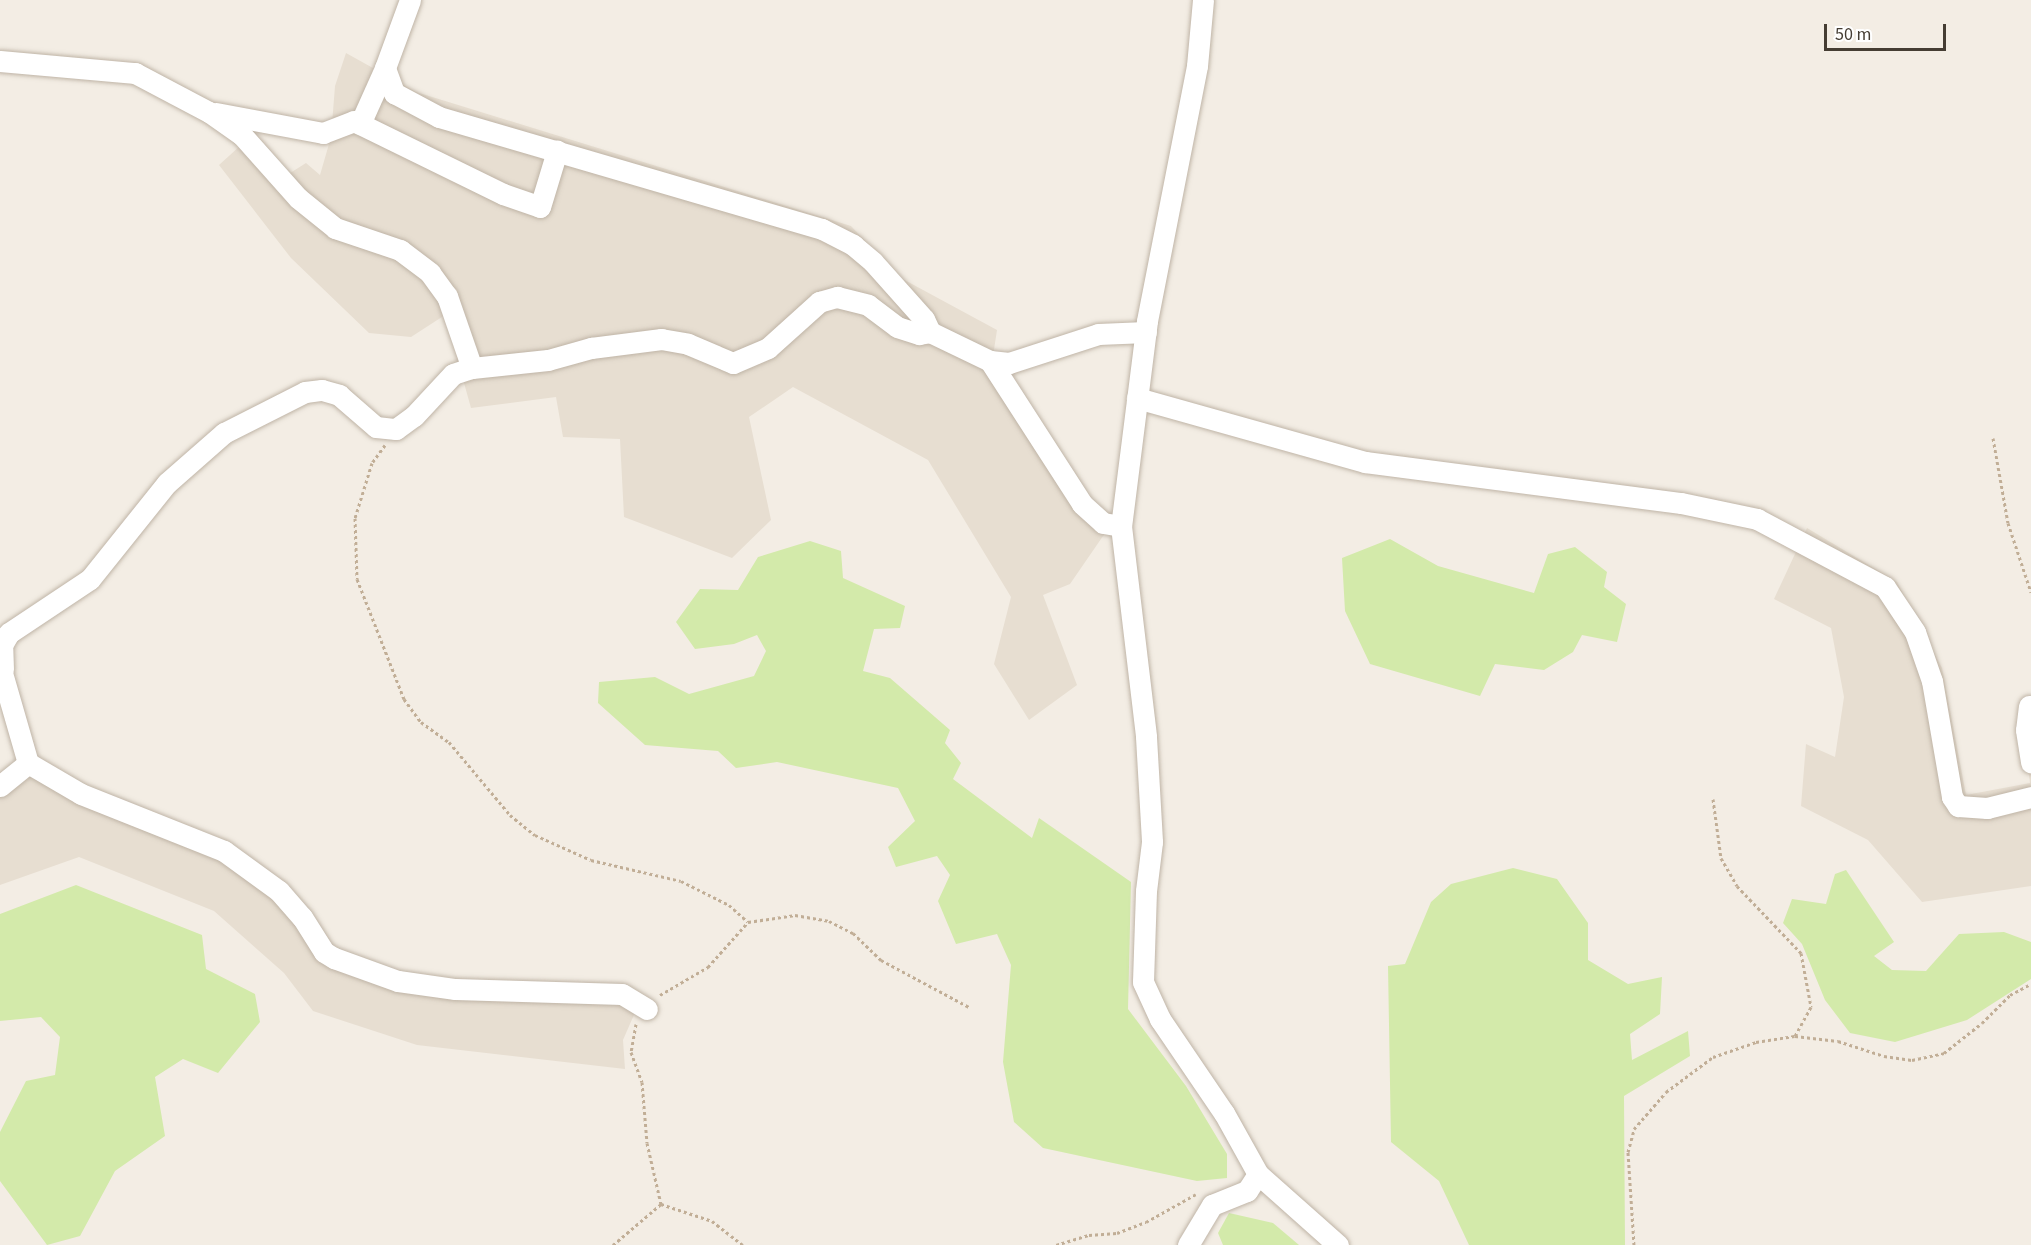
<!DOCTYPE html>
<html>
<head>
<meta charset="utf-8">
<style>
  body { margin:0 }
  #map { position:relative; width:2031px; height:1245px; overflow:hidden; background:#f3ede4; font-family:"Source Sans 3",sans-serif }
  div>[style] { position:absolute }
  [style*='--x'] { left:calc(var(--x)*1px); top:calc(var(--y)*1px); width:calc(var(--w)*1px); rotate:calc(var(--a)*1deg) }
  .residential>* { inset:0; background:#e7ded1 }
  .green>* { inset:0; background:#d3eaaa }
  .path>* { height:3px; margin-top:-1.5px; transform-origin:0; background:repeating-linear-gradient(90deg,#c1ae96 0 3px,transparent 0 6px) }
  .roads { filter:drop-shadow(0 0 2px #bfb4a6) drop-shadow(0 0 2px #bfb4a6) }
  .minor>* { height:21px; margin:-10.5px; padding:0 10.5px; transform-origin:10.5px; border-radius:10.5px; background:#fff }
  span { translate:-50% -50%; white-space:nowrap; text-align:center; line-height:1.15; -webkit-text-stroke:5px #fff; paint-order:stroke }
  .scale { position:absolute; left:1824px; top:24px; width:122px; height:27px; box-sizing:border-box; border:3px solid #453d33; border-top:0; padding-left:8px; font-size:18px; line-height:21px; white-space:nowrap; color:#453d33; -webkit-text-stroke:4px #fff; paint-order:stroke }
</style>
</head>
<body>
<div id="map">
  <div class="residential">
    <div style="clip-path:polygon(346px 53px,416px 92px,851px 226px,899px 277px,997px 330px,993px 356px,1072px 480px,1112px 523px,1070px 584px,1043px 595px,1077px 685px,1029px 720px,994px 664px,1011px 597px,928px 460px,793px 387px,749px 417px,771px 520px,732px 558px,624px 517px,620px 439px,563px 437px,556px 397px,471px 408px,445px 315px,411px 337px,369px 333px,291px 258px,219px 165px,251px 136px,287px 175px,306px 163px,320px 175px,331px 137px,335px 86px)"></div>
    <div style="clip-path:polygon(1807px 528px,1897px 582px,1942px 668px,1966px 795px,2030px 783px,2022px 719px,2031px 716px,2031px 886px,1922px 902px,1868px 840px,1801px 806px,1806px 744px,1835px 757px,1844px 697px,1831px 628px,1774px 599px)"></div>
    <div style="clip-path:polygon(18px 760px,82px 791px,224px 846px,326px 950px,398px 978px,640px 1001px,623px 1040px,625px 1069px,417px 1045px,313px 1011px,284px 973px,214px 911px,79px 857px,0 885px,0 776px)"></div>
  </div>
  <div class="green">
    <div style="clip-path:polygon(1390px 539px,1438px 566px,1534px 593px,1548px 554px,1575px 547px,1607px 572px,1604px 587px,1626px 604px,1617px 642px,1582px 635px,1573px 652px,1544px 670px,1495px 664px,1480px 696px,1370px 664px,1345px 611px,1342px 558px)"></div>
    <div style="clip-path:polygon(810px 541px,841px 551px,843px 578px,905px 606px,900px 628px,874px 629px,863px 671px,890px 678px,950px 730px,945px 743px,961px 763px,953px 779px,1032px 838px,1039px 818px,1131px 882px,1128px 1009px,1186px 1086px,1227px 1154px,1227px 1178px,1197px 1181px,1043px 1148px,1014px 1122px,1003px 1062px,1011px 965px,997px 934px,956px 944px,938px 901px,950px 875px,937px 856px,896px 867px,888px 847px,915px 821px,898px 788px,777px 762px,736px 768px,718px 751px,645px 745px,598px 703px,599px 682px,655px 677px,689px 694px,754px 676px,766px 651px,757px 635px,734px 644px,695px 649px,676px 622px,700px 589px,738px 590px,758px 557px)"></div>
    <div style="clip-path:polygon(1513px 868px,1557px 879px,1588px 923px,1588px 960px,1628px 984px,1662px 977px,1660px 1014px,1630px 1034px,1632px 1060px,1688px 1031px,1690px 1056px,1624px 1096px,1625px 1245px,1469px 1245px,1439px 1181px,1391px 1142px,1388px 966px,1405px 964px,1431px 902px,1451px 884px)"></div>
    <div style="clip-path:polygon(1846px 870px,1894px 942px,1874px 956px,1892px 970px,1926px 971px,1959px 934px,2004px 932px,2031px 942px,2031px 979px,1967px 1020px,1895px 1042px,1850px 1033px,1825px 1000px,1802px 944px,1783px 923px,1792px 899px,1826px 904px,1835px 874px)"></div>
    <div style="clip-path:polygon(76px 885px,202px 935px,206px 969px,255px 994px,260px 1022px,218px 1073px,183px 1059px,155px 1077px,165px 1136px,115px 1171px,80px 1236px,47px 1245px,0 1181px,0 1132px,26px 1081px,55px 1075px,60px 1037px,41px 1017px,0 1021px,0 914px)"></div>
    <div style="clip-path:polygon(1229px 1213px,1273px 1223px,1299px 1245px,1223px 1245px,1218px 1233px)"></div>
  </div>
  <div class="path">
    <div style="--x:1993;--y:438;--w:86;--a:80"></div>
    <div style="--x:2008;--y:523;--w:73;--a:71.6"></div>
    <div style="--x:385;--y:445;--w:22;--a:126"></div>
    <div style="--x:372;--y:463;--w:58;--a:107.2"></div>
    <div style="--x:355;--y:518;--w:61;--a:88.1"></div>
    <div style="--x:357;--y:579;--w:129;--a:68.6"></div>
    <div style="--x:404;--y:699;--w:29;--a:54"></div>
    <div style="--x:421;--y:722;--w:34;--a:36"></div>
    <div style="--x:449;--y:742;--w:95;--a:50.1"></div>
    <div style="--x:510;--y:815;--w:32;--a:39"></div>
    <div style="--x:535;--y:835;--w:61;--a:24.1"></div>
    <div style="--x:591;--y:860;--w:92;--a:13.1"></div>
    <div style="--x:681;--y:881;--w:54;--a:26.6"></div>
    <div style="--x:729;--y:905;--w:25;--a:42"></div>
    <div style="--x:1713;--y:799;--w:60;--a:82.3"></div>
    <div style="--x:1721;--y:858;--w:32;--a:60"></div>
    <div style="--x:1737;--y:886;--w:93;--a:46.3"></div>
    <div style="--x:1801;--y:953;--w:55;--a:79.5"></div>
    <div style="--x:1811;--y:1007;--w:33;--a:119"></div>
    <div style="--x:660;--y:995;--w:56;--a:-30.3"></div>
    <div style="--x:708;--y:967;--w:60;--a:-48.4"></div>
    <div style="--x:748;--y:922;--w:48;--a:-8.5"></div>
    <div style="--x:795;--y:915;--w:35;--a:10"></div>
    <div style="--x:829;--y:921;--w:27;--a:27"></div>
    <div style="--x:853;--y:933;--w:39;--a:44"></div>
    <div style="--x:881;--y:960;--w:100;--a:28.1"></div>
    <div style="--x:636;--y:1024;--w:28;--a:100"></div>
    <div style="--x:631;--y:1052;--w:32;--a:70"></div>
    <div style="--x:642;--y:1082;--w:61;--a:85.3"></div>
    <div style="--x:647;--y:1143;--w:63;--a:77.1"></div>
    <div style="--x:661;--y:1204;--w:54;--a:18.4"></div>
    <div style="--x:712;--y:1221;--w:39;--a:38"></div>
    <div style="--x:613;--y:1245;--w:63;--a:-40.5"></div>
    <div style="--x:1056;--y:1245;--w:34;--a:-17"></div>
    <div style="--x:1089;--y:1235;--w:28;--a:-4"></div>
    <div style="--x:1117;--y:1233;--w:31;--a:-21"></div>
    <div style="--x:1146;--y:1222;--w:57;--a:-29.2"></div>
    <div style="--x:1634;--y:1245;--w:93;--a:-93.7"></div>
    <div style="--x:1628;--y:1152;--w:24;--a:-75"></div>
    <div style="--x:1634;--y:1129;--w:49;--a:-49.1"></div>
    <div style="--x:1666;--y:1092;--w:59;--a:-36.7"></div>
    <div style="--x:1713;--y:1057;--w:46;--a:-19.2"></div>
    <div style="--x:1756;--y:1042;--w:39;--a:-9"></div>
    <div style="--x:1795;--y:1036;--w:43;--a:6.6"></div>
    <div style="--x:1838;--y:1041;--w:48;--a:18.1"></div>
    <div style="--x:1884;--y:1056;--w:28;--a:8"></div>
    <div style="--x:1912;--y:1060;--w:33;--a:-12"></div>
    <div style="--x:1944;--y:1053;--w:48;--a:-38.3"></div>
    <div style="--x:1982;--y:1023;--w:40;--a:-45"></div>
    <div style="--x:2010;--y:995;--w:24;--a:-28"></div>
  </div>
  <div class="roads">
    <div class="minor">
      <div style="--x:410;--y:0;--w:72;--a:110.2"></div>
      <div style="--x:385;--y:68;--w:27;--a:70"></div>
      <div style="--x:394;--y:93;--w:51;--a:28.1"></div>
      <div style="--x:439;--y:117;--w:399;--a:16.3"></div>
      <div style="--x:822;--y:229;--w:35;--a:27"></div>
      <div style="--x:853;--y:245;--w:26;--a:40"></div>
      <div style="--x:873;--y:262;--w:76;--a:48.2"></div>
      <div style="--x:924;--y:319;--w:14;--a:65"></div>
      <div style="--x:1203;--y:0;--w:66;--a:95.2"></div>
      <div style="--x:1197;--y:66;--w:260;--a:101.1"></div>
      <div style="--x:1147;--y:321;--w:207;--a:97.2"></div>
      <div style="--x:1121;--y:526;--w:212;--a:83.2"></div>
      <div style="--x:1146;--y:737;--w:105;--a:86.7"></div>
      <div style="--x:1152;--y:842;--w:49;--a:97"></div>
      <div style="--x:1146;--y:891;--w:91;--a:91.9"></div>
      <div style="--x:1143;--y:982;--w:41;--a:65.3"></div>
      <div style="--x:1160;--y:1019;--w:114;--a:55.8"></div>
      <div style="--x:1224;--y:1113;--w:70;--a:60.9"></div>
      <div style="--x:1258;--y:1174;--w:107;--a:41.6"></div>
      <div style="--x:0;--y:61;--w:136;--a:5.1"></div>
      <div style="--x:135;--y:73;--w:84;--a:27.8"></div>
      <div style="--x:209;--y:112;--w:39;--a:35"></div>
      <div style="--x:241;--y:134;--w:86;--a:48.3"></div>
      <div style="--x:298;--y:198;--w:48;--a:39"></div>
      <div style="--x:335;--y:228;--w:69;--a:18.7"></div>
      <div style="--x:400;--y:250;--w:38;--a:37"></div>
      <div style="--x:430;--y:273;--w:29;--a:54"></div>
      <div style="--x:447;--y:296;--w:76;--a:70.9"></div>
      <div style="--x:216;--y:113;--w:109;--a:10.6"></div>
      <div style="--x:323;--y:133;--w:33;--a:-21"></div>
      <div style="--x:354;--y:121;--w:166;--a:26.1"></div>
      <div style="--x:503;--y:194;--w:39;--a:19"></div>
      <div style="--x:540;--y:207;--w:59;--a:-73.1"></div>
      <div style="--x:360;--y:124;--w:61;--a:-65.9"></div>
      <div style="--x:990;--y:361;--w:170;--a:57.2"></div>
      <div style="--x:1082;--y:504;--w:28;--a:42"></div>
      <div style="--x:1103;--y:523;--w:18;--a:9"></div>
      <div style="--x:1137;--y:398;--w:237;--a:15.7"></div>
      <div style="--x:1365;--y:462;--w:319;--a:7.4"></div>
      <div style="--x:1681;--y:503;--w:78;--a:11.9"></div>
      <div style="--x:1757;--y:519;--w:145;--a:28"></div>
      <div style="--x:1885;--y:587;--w:54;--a:56.3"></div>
      <div style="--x:1915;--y:632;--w:52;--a:70.9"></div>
      <div style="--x:1932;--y:681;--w:118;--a:80.2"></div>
      <div style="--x:1952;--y:797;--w:11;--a:56"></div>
      <div style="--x:1958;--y:806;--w:29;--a:4"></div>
      <div style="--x:1987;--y:808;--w:45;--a:-14"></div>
      <div style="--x:0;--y:666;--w:101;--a:73.9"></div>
      <div style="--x:28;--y:763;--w:61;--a:30.3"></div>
      <div style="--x:81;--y:794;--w:154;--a:21.7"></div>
      <div style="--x:224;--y:851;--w:68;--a:36"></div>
      <div style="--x:279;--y:891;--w:35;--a:49"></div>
      <div style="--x:302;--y:917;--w:41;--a:57.8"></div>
      <div style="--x:324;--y:952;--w:12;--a:31"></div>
      <div style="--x:334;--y:958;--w:68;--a:19.8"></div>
      <div style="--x:398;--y:981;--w:58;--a:8"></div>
      <div style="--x:455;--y:989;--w:167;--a:1.7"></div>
      <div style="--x:622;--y:994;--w:29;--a:31"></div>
      <div style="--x:3;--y:669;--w:24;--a:-92"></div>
      <div style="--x:2;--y:645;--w:14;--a:-60"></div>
      <div style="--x:9;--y:633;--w:97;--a:-33.7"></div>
      <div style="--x:90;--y:579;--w:123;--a:-51.3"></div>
      <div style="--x:167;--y:483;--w:76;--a:-41.3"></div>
      <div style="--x:224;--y:433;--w:91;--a:-26.8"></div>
      <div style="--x:305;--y:392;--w:17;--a:-7"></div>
      <div style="--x:322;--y:390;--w:18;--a:16"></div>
      <div style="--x:339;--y:395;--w:49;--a:40.9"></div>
      <div style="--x:376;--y:427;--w:20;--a:6"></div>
      <div style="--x:396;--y:429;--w:22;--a:-36"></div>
      <div style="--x:414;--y:416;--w:57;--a:-47.1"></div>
      <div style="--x:453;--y:374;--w:20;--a:-18"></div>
      <div style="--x:472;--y:368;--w:76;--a:-6"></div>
      <div style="--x:548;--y:360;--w:45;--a:-15.6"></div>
      <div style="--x:591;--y:348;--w:71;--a:-7.3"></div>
      <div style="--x:661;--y:339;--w:27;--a:10"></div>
      <div style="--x:688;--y:344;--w:49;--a:22.9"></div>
      <div style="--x:733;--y:363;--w:38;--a:-23"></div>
      <div style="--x:768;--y:348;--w:69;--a:-42"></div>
      <div style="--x:819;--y:302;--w:19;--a:-16"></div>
      <div style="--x:837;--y:297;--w:32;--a:14"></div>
      <div style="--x:868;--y:305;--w:36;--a:37"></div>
      <div style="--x:897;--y:327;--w:23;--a:18"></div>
      <div style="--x:919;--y:334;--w:11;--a:-10"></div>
      <div style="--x:930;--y:332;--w:67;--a:25.8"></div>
      <div style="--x:990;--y:361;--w:19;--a:6"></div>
      <div style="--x:1009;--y:363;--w:94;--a:-18"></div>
      <div style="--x:1098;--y:334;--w:48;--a:-2.4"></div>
      <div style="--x:2029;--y:706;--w:24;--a:97"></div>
      <div style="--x:2026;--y:730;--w:33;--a:81"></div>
      <div style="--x:0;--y:786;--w:36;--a:-39"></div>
      <div style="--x:1188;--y:1245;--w:47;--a:-59"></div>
      <div style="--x:1212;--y:1205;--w:38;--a:-22"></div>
      <div style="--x:1247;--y:1191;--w:20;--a:-57"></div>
    </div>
  </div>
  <div class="scale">50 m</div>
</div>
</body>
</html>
